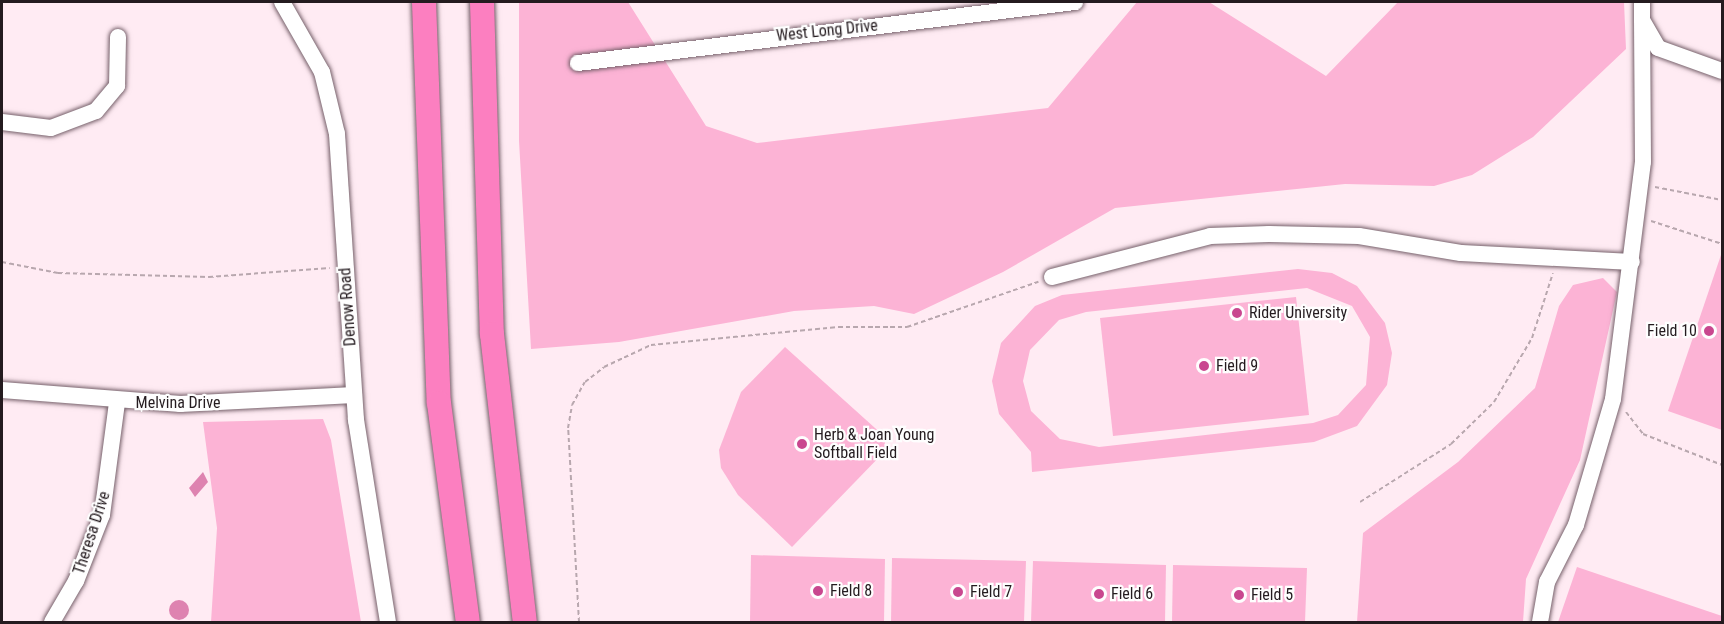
<!DOCTYPE html>
<html>
<head>
<meta charset="utf-8">
<style>
  body { margin:0 }
  #map { position:relative; width:1724px; height:624px; overflow:hidden; background:#ffebf3; font-family:"Roboto Condensed",sans-serif }
  div>[style] { position:absolute }
  [style*='--x'] { left:calc(var(--x)*1px); top:calc(var(--y)*1px); width:calc(var(--w)*1px); rotate:calc(var(--a)*1deg) }
  .green>* { inset:0; background:#fcb3d5 }
  .water>* { inset:0; background:#de83b0 }
  .round { border-radius:50% }
  .path>* { height:2px; margin-top:-1px; transform-origin:0; background:repeating-linear-gradient(90deg,#b8a7ae 0 4.5px,transparent 0 7.5px) }
  .roads { filter:drop-shadow(0 0 2px #77616b) drop-shadow(0 0 2px #77616b) }
  .minor>* { height:16px; margin:-8px; padding:0 8px; transform-origin:8px; border-radius:8px; background:#fff }
  .highway>* { height:24px; margin:-12px; padding:0 12px; transform-origin:12px; border-radius:12px; background:#fc7fc0 }
  .dots>* { width:16px; height:16px; translate:-50% -50%; box-sizing:border-box; border:3px solid #fefefe; border-radius:50% }
  span { translate:-50% -50%; white-space:nowrap; text-align:center; line-height:1.15; -webkit-text-stroke:4.5px #fefefe; paint-order:stroke }
  .street-label { font-size:16px; color:#241b1f }
  .poi-label { font-size:16px; color:#241b1f }
  .left { translate:0 -50%; text-align:left }
  .right { translate:-100% -50%; text-align:right }
  .frame { position:absolute; inset:0; border:3px solid #241b1f; pointer-events:none }
</style>
</head>
<body>
<div id="map">
  <div class="green">
    <div style="clip-path:polygon(519px 2px,628px 2px,706px 126px,757px 143px,1048px 108px,1137px 2px,1209px 2px,1326px 76px,1398px 2px,1624px 2px,1626px 49px,1533px 137px,1472px 175px,1434px 186px,1345px 184px,1115px 208px,1003px 272px,914px 314px,874px 306px,794px 311px,619px 342px,531px 349px,519px 141px)"></div>
    <div style="clip-path:polygon(1722px 252px,1722px 430px,1668px 411px)"></div>
    <div style="clip-path:polygon(evenodd,1298px 269px,1332px 273px,1357px 286px,1385px 323px,1392px 353px,1387px 385px,1357px 426px,1314px 442px,1032px 472px,1031px 452px,999px 414px,992px 381px,1001px 343px,1035px 306px,1062px 295px,1298px 269px,1307px 288px,1352px 306px,1370px 337px,1366px 385px,1338px 415px,1313px 423px,1099px 447px,1060px 439px,1031px 411px,1023px 381px,1030px 350px,1059px 320px,1086px 312px,1307px 288px)"></div>
    <div style="clip-path:polygon(1603px 278px,1617px 292px,1580px 460px,1526px 579px,1523px 622px,1357px 622px,1363px 533px,1458px 462px,1535px 388px,1559px 306px,1573px 285px)"></div>
    <div style="clip-path:polygon(1296px 297px,1309px 415px,1113px 436px,1100px 318px)"></div>
    <div style="clip-path:polygon(785px 347px,885px 437px,885px 451px,792px 547px,738px 495px,721px 468px,719px 450px,741px 392px)"></div>
    <div style="clip-path:polygon(323px 419px,331px 440px,361px 622px,211px 622px,217px 528px,203px 422px)"></div>
    <div style="clip-path:polygon(751px 555px,885px 559px,884px 622px,750px 622px)"></div>
    <div style="clip-path:polygon(892px 558px,1026px 561px,1024px 622px,891px 622px)"></div>
    <div style="clip-path:polygon(1033px 561px,1166px 565px,1165px 622px,1031px 622px)"></div>
    <div style="clip-path:polygon(1173px 565px,1307px 568px,1305px 622px,1172px 622px)"></div>
    <div style="clip-path:polygon(1577px 567px,1722px 616px,1722px 622px,1558px 622px)"></div>
  </div>
  <div class="water">
    <div style="clip-path:polygon(203px 472px,208px 482px,195px 497px,189px 488px)"></div>
    <div class="round" style="left:169px;top:600px;width:20px;height:20px"></div>
  </div>
  <div class="path">
    <div style="--x:1655;--y:187;--w:68;--a:11"></div>
    <div style="--x:1651;--y:221;--w:75;--a:17.9"></div>
    <div style="--x:2;--y:262;--w:57;--a:11.1"></div>
    <div style="--x:58;--y:273;--w:151;--a:1.5"></div>
    <div style="--x:209;--y:277;--w:121;--a:-4.3"></div>
    <div style="--x:1626;--y:412;--w:28;--a:52"></div>
    <div style="--x:1643;--y:434;--w:85;--a:21.4"></div>
    <div style="--x:1360;--y:502;--w:108;--a:-32.5"></div>
    <div style="--x:1451;--y:444;--w:60;--a:-44.3"></div>
    <div style="--x:1494;--y:402;--w:74;--a:-59.3"></div>
    <div style="--x:1532;--y:338;--w:68;--a:-72.1"></div>
    <div style="--x:579;--y:622;--w:194;--a:-93.2"></div>
    <div style="--x:568;--y:428;--w:23;--a:-80"></div>
    <div style="--x:572;--y:405;--w:26;--a:-61"></div>
    <div style="--x:585;--y:382;--w:24;--a:-38"></div>
    <div style="--x:604;--y:367;--w:52;--a:-25.1"></div>
    <div style="--x:651;--y:345;--w:188;--a:-5.5"></div>
    <div style="--x:838;--y:327;--w:69;--a:0"></div>
    <div style="--x:907;--y:327;--w:139;--a:-19"></div>
  </div>
  <div class="roads">
    <div class="minor">
      <div style="--x:282;--y:2;--w:81;--a:60.3"></div>
      <div style="--x:322;--y:72;--w:64;--a:76.4"></div>
      <div style="--x:337;--y:134;--w:287;--a:86.2"></div>
      <div style="--x:356;--y:420;--w:205;--a:81"></div>
      <div style="--x:1642;--y:2;--w:18;--a:90"></div>
      <div style="--x:1642;--y:20;--w:32;--a:60"></div>
      <div style="--x:1658;--y:48;--w:68;--a:19.8"></div>
      <div style="--x:578;--y:63;--w:501;--a:-7"></div>
      <div style="--x:2;--y:122;--w:49;--a:7"></div>
      <div style="--x:51;--y:128;--w:48;--a:-20.7"></div>
      <div style="--x:96;--y:111;--w:33;--a:-50"></div>
      <div style="--x:117;--y:86;--w:49;--a:-88.8"></div>
      <div style="--x:1052;--y:277;--w:163;--a:-14.5"></div>
      <div style="--x:1210;--y:236;--w:59;--a:-1.9"></div>
      <div style="--x:1269;--y:234;--w:90;--a:1.3"></div>
      <div style="--x:1359;--y:236;--w:103;--a:9.5"></div>
      <div style="--x:1461;--y:253;--w:171;--a:3"></div>
      <div style="--x:2;--y:390;--w:179;--a:4.5"></div>
      <div style="--x:180;--y:404;--w:174;--a:-3"></div>
      <div style="--x:52;--y:622;--w:48;--a:-59.7"></div>
      <div style="--x:76;--y:581;--w:71;--a:-68.5"></div>
      <div style="--x:102;--y:515;--w:114;--a:-82.4"></div>
      <div style="--x:1540;--y:622;--w:41;--a:-80.1"></div>
      <div style="--x:1547;--y:582;--w:64;--a:-63"></div>
      <div style="--x:1576;--y:525;--w:131;--a:-73.6"></div>
      <div style="--x:1613;--y:399;--w:239;--a:-82.8"></div>
      <div style="--x:1643;--y:162;--w:142;--a:-90.4"></div>
    </div>
    <div class="highway">
      <div style="--x:424;--y:2;--w:401;--a:87.9"></div>
      <div style="--x:439;--y:403;--w:221;--a:82.5"></div>
      <div style="--x:482;--y:2;--w:332;--a:88.3"></div>
      <div style="--x:492;--y:334;--w:290;--a:83.5"></div>
    </div>
  </div>
  <div class="dots">
    <div style="left:1237px;top:313px;background:#c9478f"></div>
    <div style="left:1709px;top:331px;background:#c9478f"></div>
    <div style="left:1204px;top:366px;background:#c9478f"></div>
    <div style="left:802px;top:444px;background:#c9478f"></div>
    <div style="left:818px;top:591px;background:#c9478f"></div>
    <div style="left:958px;top:592px;background:#c9478f"></div>
    <div style="left:1099px;top:594px;background:#c9478f"></div>
    <div style="left:1239px;top:595px;background:#c9478f"></div>
  </div>
  <div class="street-label">
    <span style="left:827px;top:31px;rotate:-6deg">West Long Drive</span>
    <span style="left:348px;top:307px;rotate:-94deg">Denow Road</span>
    <span style="left:178px;top:403px">Melvina Drive</span>
    <span style="left:92px;top:533px;rotate:-72deg">Theresa Drive</span>
  </div>
  <div class="poi-label">
    <span class="left" style="left:1249px;top:313px">Rider University</span>
    <span class="right" style="left:1697px;top:331px">Field 10</span>
    <span class="left" style="left:1216px;top:366px">Field 9</span>
    <span class="left" style="left:814px;top:444px">Herb &amp; Joan Young<br>Softball Field</span>
    <span class="left" style="left:830px;top:591px">Field 8</span>
    <span class="left" style="left:970px;top:592px">Field 7</span>
    <span class="left" style="left:1111px;top:594px">Field 6</span>
    <span class="left" style="left:1251px;top:595px">Field 5</span>
  </div>
  <div class="frame"></div>
</div>
</body>
</html>
